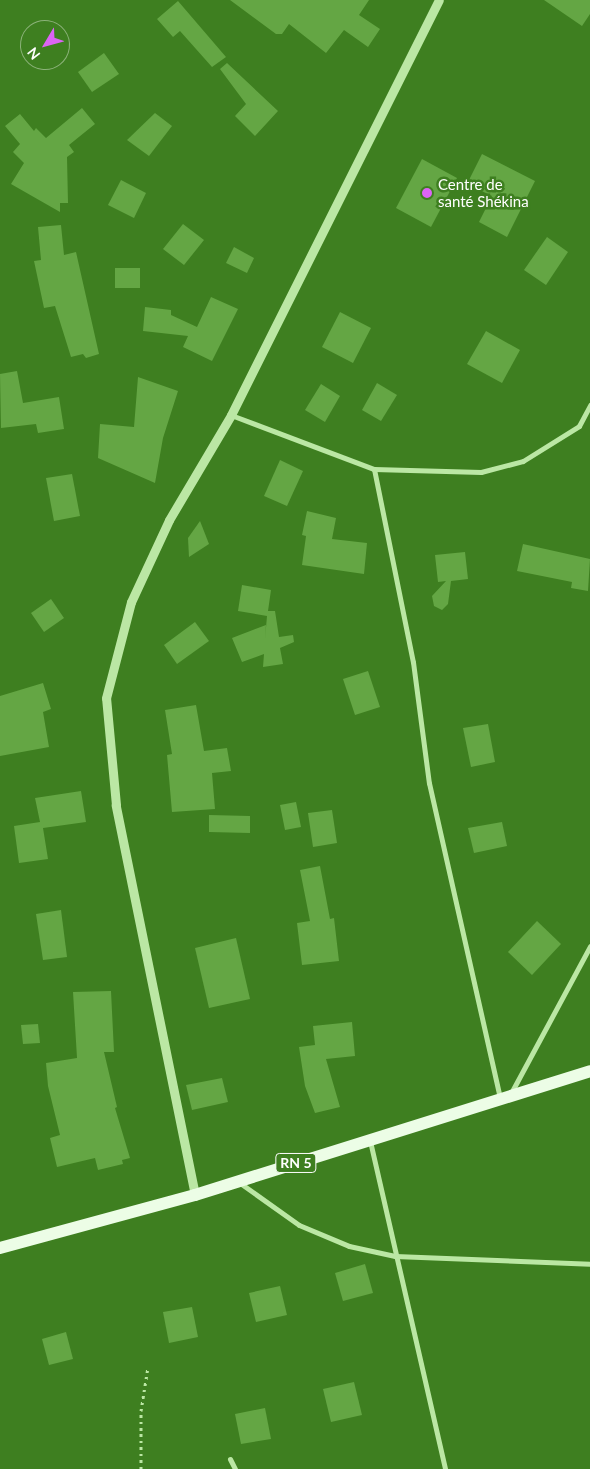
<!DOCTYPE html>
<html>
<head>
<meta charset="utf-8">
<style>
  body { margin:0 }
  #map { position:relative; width:590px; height:1469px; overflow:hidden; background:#3e7f20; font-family:Lato,sans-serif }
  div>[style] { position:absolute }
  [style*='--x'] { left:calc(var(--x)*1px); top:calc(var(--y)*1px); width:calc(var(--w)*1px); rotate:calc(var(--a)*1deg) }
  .building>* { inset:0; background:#64a644 }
  .path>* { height:3px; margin-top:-1.5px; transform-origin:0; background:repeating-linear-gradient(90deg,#bbe7a4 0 2.5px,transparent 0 6.5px) }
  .minor>* { height:5px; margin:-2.5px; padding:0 2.5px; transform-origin:2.5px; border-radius:2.5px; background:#bbe7a4 }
  .tertiary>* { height:9px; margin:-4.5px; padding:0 4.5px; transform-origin:4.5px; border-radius:4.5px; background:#bbe7a4 }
  .primary>* { height:12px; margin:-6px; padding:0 6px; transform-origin:6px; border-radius:6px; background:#ecfde6 }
  .dots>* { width:14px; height:14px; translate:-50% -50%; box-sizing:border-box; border:2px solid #3e7f20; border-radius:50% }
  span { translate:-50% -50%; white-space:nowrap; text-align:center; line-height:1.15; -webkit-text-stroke:5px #3e7f20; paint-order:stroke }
  .shield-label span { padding:1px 4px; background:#3e7f20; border:1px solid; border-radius:4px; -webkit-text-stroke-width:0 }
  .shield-label { font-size:14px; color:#fff; font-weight:700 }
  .poi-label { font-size:15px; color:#fff }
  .left { translate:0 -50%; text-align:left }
  .north { position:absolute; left:20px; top:20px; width:50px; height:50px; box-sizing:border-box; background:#3e7f20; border:1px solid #8bb279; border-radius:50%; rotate:233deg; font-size:14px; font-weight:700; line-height:20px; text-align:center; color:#fff }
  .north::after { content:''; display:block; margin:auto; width:18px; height:22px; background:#dc64f5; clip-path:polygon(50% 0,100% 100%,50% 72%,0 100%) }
</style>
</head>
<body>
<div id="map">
  <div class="building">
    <div style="clip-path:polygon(230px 0,369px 0,359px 15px,380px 29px,368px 47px,344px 30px,326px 53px,289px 24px,282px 34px,276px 34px)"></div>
    <div style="clip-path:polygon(544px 0,590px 0,590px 14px,582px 26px)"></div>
    <div style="clip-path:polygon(178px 1px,226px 57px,212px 67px,180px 31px,173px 37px,157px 19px)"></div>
    <div style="clip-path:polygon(104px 53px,119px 74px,92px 92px,78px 72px)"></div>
    <div style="clip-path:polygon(227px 63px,278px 111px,255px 136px,235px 116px,246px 104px,220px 69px)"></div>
    <div style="clip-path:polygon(82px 108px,95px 124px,69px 145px,74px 152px,67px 157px,68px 203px,60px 203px,60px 212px,11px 184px,24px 163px,13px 152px,20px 144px,5px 126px,20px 114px,34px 131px,36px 128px,46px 138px)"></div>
    <div style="clip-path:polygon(155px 113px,172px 126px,149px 156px,127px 140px)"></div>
    <div style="clip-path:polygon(482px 154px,535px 181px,507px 237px,479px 222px,492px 196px,467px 184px)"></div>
    <div style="clip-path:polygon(422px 159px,457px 178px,431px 227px,396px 208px)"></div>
    <div style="clip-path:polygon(121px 180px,146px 193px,134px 218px,108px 205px)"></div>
    <div style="clip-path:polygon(183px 224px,204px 240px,184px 265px,163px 249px)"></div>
    <div style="clip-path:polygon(61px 225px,64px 255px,76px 252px,99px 354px,86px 358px,83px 354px,71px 357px,55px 306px,44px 308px,34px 261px,41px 260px,38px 227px)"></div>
    <div style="clip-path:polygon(547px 237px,568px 252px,546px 285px,524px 270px)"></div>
    <div style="clip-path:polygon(234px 247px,254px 258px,247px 273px,226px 263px)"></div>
    <div style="clip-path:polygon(115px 268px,140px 268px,140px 288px,115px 288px)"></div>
    <div style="clip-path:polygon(211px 297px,238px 309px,212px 361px,183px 347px,188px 336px,143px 331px,145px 307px,171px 310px,171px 315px,197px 327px)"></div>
    <div style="clip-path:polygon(340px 312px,371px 328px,353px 363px,322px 347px)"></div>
    <div style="clip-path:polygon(486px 331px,520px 350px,502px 383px,467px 364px)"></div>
    <div style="clip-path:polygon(17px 371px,23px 403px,59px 397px,64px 429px,38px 433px,36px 424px,1px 428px,0 374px)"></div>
    <div style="clip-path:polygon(138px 377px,178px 391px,163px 438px,155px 483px,98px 458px,100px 424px,134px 427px)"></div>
    <div style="clip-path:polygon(377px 383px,397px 395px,381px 421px,362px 410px)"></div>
    <div style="clip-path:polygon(321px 384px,340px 396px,325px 422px,305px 410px)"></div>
    <div style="clip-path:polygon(280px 460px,303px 471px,287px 506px,264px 496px)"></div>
    <div style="clip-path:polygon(72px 474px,80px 516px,54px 521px,46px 478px)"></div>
    <div style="clip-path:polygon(307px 511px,336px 518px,332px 539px,367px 543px,364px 574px,302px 565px,306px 536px,302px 535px)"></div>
    <div style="clip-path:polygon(200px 521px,209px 544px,189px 557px,188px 538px)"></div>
    <div style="clip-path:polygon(523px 544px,590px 559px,588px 591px,571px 588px,572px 582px,517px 571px)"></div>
    <div style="clip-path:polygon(465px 552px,468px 579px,451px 581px,448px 604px,442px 610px,434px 606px,432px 596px,446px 581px,438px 582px,435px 555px)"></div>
    <div style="clip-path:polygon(242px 585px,271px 590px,268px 611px,275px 611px,279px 637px,293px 635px,294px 642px,280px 648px,283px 664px,263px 667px,264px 654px,242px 662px,232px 638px,266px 625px,265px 639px,267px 616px,238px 611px)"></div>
    <div style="clip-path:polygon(51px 599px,64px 618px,44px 632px,31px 613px)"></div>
    <div style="clip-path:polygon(195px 622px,209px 641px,177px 664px,164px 645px)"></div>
    <div style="clip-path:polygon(368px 671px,380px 707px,355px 715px,343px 679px)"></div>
    <div style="clip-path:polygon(43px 683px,51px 709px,43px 712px,49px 747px,0 756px,0 696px)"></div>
    <div style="clip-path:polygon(196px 705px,204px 751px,227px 748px,231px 771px,212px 773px,215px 809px,172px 812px,167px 755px,172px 754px,165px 710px)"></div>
    <div style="clip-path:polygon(488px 724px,495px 762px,471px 767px,463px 728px)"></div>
    <div style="clip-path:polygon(81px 791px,86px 822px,43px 828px,48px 859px,19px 863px,14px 826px,40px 822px,35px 798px)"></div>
    <div style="clip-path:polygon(296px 802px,301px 827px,285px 830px,280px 805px)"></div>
    <div style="clip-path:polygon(332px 810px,337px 843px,313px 847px,308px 813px)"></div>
    <div style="clip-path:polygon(209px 815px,250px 816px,250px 833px,209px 832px)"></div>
    <div style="clip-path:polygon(502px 822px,507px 846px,474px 853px,468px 828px)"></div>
    <div style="clip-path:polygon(320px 866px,330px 919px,334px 918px,339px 961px,302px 965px,297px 923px,310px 921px,300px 870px)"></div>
    <div style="clip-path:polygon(61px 910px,67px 957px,43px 960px,36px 914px)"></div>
    <div style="clip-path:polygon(537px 921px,561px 944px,532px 975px,508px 952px)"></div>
    <div style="clip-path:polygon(236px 938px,250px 999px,209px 1008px,195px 948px)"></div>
    <div style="clip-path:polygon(111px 991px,114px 1052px,104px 1052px,117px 1107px,115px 1108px,130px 1158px,122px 1160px,123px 1164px,98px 1170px,95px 1158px,57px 1167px,50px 1138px,60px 1135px,48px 1086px,46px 1063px,77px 1058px,73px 992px)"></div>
    <div style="clip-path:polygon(352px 1022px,355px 1056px,326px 1059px,340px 1107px,315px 1113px,305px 1086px,299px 1047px,315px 1045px,313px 1026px)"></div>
    <div style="clip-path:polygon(38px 1024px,40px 1043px,23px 1044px,21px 1025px)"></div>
    <div style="clip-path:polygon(222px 1078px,228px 1102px,192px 1110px,186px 1085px)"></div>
    <div style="clip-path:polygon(365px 1264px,373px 1293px,343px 1301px,335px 1273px)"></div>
    <div style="clip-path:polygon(280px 1286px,287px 1315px,256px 1322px,249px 1293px)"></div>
    <div style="clip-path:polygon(192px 1307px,198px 1337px,169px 1343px,163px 1312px)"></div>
    <div style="clip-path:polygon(66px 1332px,73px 1359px,49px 1365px,42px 1339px)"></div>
    <div style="clip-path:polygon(354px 1382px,362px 1415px,331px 1422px,323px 1389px)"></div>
    <div style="clip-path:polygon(265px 1408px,271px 1439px,241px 1444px,235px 1414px)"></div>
  </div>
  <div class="path">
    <div style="--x:141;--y:1469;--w:58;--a:-90"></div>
    <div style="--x:141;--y:1411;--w:45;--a:-81"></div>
  </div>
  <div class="minor">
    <div style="--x:231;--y:415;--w:153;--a:20.7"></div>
    <div style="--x:374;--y:469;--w:107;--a:1.6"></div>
    <div style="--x:481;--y:472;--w:43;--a:-14.7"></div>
    <div style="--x:523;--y:461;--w:66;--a:-32"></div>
    <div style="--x:579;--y:426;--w:24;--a:-62"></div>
    <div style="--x:374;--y:469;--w:197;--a:78.6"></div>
    <div style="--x:413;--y:662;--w:122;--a:82.5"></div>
    <div style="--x:429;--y:783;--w:323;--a:77.3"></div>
    <div style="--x:511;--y:1093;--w:167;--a:-61.7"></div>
    <div style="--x:370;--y:1141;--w:336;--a:77.1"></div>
    <div style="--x:240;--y:1183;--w:72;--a:35.4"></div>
    <div style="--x:299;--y:1225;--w:54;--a:22.8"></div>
    <div style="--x:349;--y:1246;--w:47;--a:12.3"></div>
    <div style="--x:395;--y:1256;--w:195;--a:2.3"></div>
    <div style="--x:230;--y:1459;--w:11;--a:63"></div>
  </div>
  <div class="tertiary">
    <div style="--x:195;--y:1195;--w:398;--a:-101.5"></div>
    <div style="--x:116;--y:805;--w:107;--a:-95.3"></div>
    <div style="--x:106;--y:698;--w:99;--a:-75.4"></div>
    <div style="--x:131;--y:602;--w:90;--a:-65.1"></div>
    <div style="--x:169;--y:520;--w:122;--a:-59.4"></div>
    <div style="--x:231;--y:415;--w:464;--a:-63.4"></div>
  </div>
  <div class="primary">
    <div style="--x:0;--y:1248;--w:202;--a:-15.2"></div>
    <div style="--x:195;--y:1195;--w:414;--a:-17.4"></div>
  </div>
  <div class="dots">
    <div style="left:427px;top:193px;background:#dc64f5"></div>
  </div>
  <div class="shield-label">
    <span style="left:296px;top:1163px">RN 5</span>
  </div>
  <div class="poi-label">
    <span class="left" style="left:438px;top:193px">Centre de<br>santé Shékina</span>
  </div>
  <div class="north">N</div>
</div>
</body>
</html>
